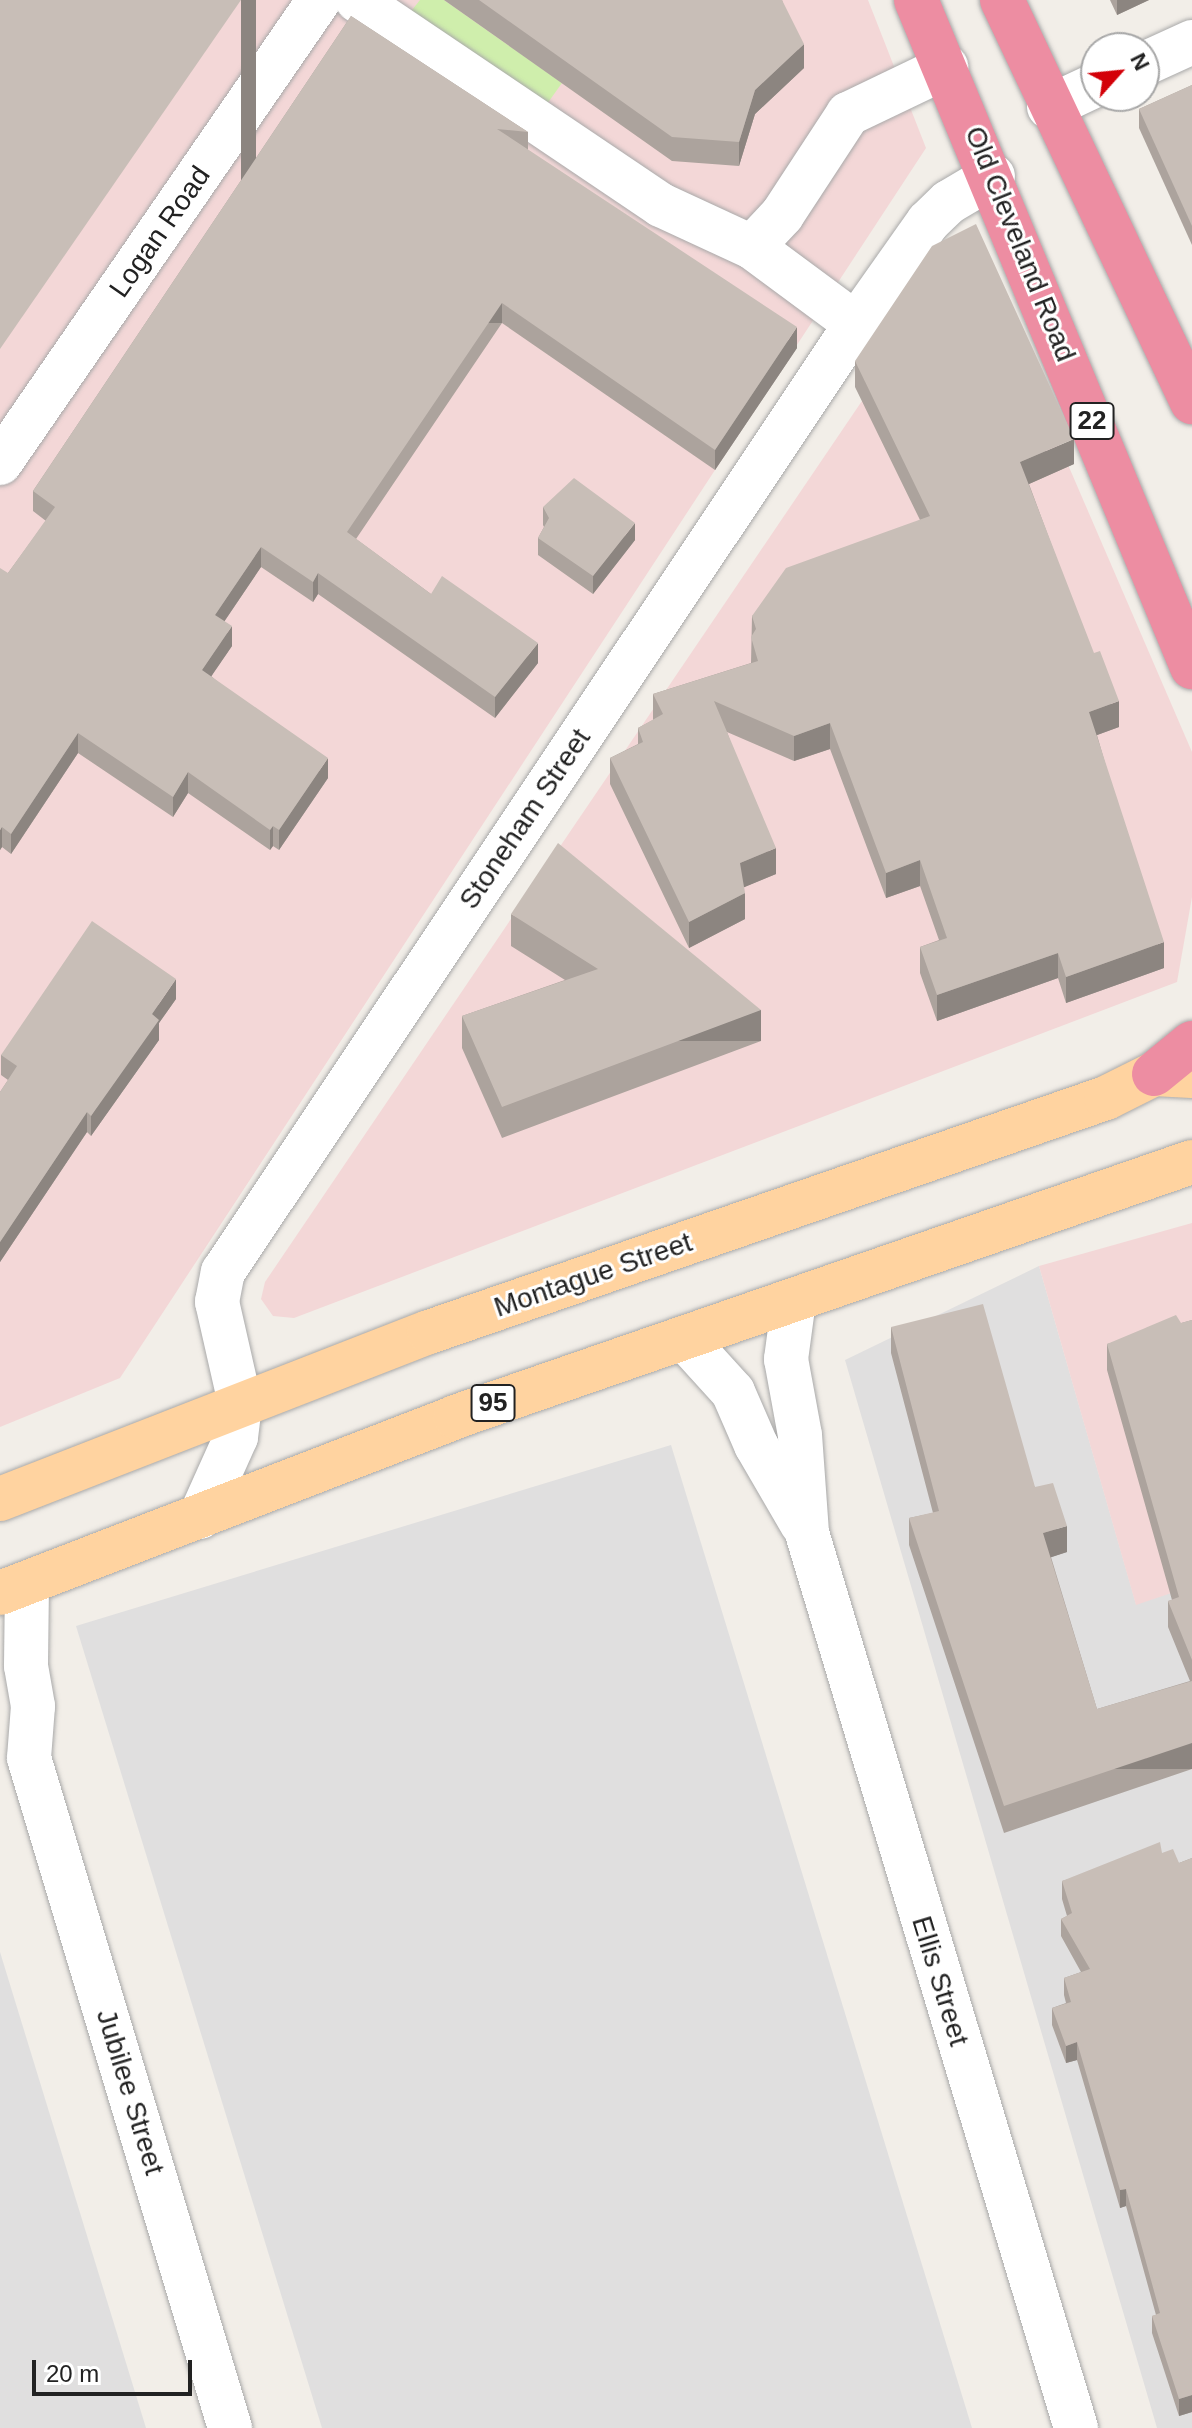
<!DOCTYPE html>
<html>
<head>
<meta charset="utf-8">
<style>
	body { margin:0 }
	#map { position:relative; width:1192px; height:2428px; overflow:hidden; background:#f2eee8; font-family:Helvetica,sans-serif }
	div>[style] { position:absolute }
	.residential>* { inset:0; background:#e0dfdf }
	.commercial>* { inset:0; background:#f3d7d7 }
	.grass>* { inset:0; background:#cfeeac }
	.roads { filter:drop-shadow(0 0 2px #a9a9a9) drop-shadow(0 0 2px #a9a9a9) }
	.minor>* { height:44px; margin:-22px; padding:0 22px; transform-origin:22px; border-radius:22px; background:#fff }
	.major>* { height:44px; margin:-22px; padding:0 22px; transform-origin:22px; border-radius:22px; background:#ffd3a0 }
	.highway>* { height:44px; margin:-22px; padding:0 22px; transform-origin:22px; border-radius:22px; background:#ed8da2 }
	.wall>* { inset:0; background:#aca39d }
	.shaded-wall>* { inset:0; background:#8c8580; transform-origin:0 0 }
	.building>* { inset:0; background:#c8beb7 }
	span { translate:-50% -50%; white-space:nowrap; text-align:center; line-height:1.15; -webkit-text-stroke:6px #fff; paint-order:stroke }
	.shield-label span { padding:2px 6px; background:#fff; border:2px solid; border-radius:6px; -webkit-text-stroke-width:0 }
	.shield-label { font-size:26px; color:#222; font-weight:700 }
	.street-label { font-size:28px; color:#222 }
	.north { position:absolute; left:1080px; top:32px; width:80px; height:80px; box-sizing:border-box; background:#fff; border:2px solid #a7a7a7; border-radius:50%; rotate:63deg; font-size:22px; font-weight:700; line-height:32px; text-align:center; color:#222 }
	.north::after { content:''; display:block; margin:auto; width:28px; height:36px; background:#d30008; clip-path:polygon(50% 0,100% 100%,50% 72%,0 100%) }
	.scale { position:absolute; left:32px; top:2360px; width:160px; height:36px; box-sizing:border-box; border:4px solid #222; border-top:0; padding-left:10px; font-size:24px; line-height:28px; white-space:nowrap; color:#222; -webkit-text-stroke:6px #fff; paint-order:stroke }
</style>
</head>
<body>
<div id="map">
	<div class="residential">
		<div style="clip-path:polygon(1039px 1266px,1136px 1604px,1192px 1586px,1192px 2428px,1157px 2428px,845px 1360px)"></div>
		<div style="clip-path:polygon(671px 1445px,972px 2428px,322px 2428px,76px 1626px)"></div>
		<div style="clip-path:polygon(0 1952px,146px 2428px,0 2428px)"></div>
	</div>
	<div class="commercial">
		<div style="clip-path:polygon(0 0,868px 0,926px 148px,120px 1378px,0 1427px)"></div>
		<div style="clip-path:polygon(971px 240px,1192px 752px,1192px 897px,1177px 982px,294px 1318px,273px 1316px,261px 1299px,265px 1282px)"></div>
		<div style="clip-path:polygon(1192px 1223px,1192px 1586px,1136px 1605px,1039px 1266px)"></div>
	</div>
	<div class="grass">
		<div style="clip-path:polygon(420px 0,444px 0,562px 83px,539px 115px,404px 20px)"></div>
	</div>
	<div class="roads">
		<div class="minor">
			<div style="left:357px;top:0;width:367px;rotate:34deg"></div>
			<div style="left:661px;top:205px;width:100px;rotate:24.8deg"></div>
			<div style="left:752px;top:247px;width:129px;rotate:36.5deg"></div>
			<div style="left:1144px;top:64px;width:53px;rotate:-24.6deg"></div>
			<div style="left:1049px;top:107px;width:52px;rotate:-25.1deg"></div>
			<div style="left:752px;top:247px;width:44px;rotate:-46.8deg"></div>
			<div style="left:782px;top:215px;width:121px;rotate:-56.8deg"></div>
			<div style="left:848px;top:114px;width:109px;rotate:-25.6deg"></div>
			<div style="left:0;top:463px;width:562px;rotate:-55.43deg"></div>
			<div style="left:794px;top:1300px;width:60px;rotate:97.7deg"></div>
			<div style="left:786px;top:1359px;width:77px;rotate:79.6deg"></div>
			<div style="left:800px;top:1435px;width:98px;rotate:85.9deg"></div>
			<div style="left:807px;top:1533px;width:935px;rotate:73.27deg"></div>
			<div style="left:684px;top:1338px;width:73px;rotate:47.8deg"></div>
			<div style="left:733px;top:1392px;width:58px;rotate:66.5deg"></div>
			<div style="left:756px;top:1445px;width:91px;rotate:59.8deg"></div>
			<div style="left:200px;top:1517px;width:88px;rotate:-65.8deg"></div>
			<div style="left:236px;top:1437px;width:34px;rotate:-83deg"></div>
			<div style="left:240px;top:1403px;width:104px;rotate:-102.8deg"></div>
			<div style="left:217px;top:1302px;width:31px;rotate:-79deg"></div>
			<div style="left:223px;top:1272px;width:1140px;rotate:-56.27deg"></div>
			<div style="left:856px;top:324px;width:125px;rotate:-54.8deg"></div>
			<div style="left:928px;top:222px;width:29px;rotate:-44deg"></div>
			<div style="left:949px;top:202px;width:51px;rotate:-30.6deg"></div>
			<div style="left:27px;top:1583px;width:83px;rotate:90.7deg"></div>
			<div style="left:26px;top:1666px;width:41px;rotate:80.1deg"></div>
			<div style="left:33px;top:1706px;width:52px;rotate:94.4deg"></div>
			<div style="left:29px;top:1758px;width:700px;rotate:73.3deg"></div>
		</div>
		<div class="major">
			<div style="left:0;top:1499px;width:460px;rotate:-21.3deg"></div>
			<div style="left:429px;top:1332px;width:716px;rotate:-19.07deg"></div>
			<div style="left:1106px;top:1098px;width:54px;rotate:-26.6deg"></div>
			<div style="left:1154px;top:1074px;width:38px;rotate:3deg"></div>
			<div style="left:0;top:1593px;width:488px;rotate:-21.1deg"></div>
			<div style="left:455px;top:1417px;width:780px;rotate:-19.09deg"></div>
		</div>
		<div class="highway">
			<div style="left:916px;top:0;width:722px;rotate:67.52deg"></div>
			<div style="left:1002px;top:0;width:445px;rotate:64.7deg"></div>
			<div style="left:1154px;top:1074px;width:49px;rotate:-39.2deg"></div>
		</div>
	</div>
	<div class="wall">
		<div style="clip-path:polygon(444px 0,782px 0,804px 68px,755px 114px,739px 166px,672px 161px)"></div>
		<div style="clip-path:polygon(1110px 0,1149px 0,1117px 15px)"></div>
		<div style="clip-path:polygon(351px 16px,528px 132px,528px 150px,797px 348px,715px 470px,502px 323px,356px 539px,431px 594px,538px 663px,495px 718px,318px 594px,313px 602px,261px 567px,224px 622px,232px 646px,211px 676px,328px 778px,279px 850px,273px 846px,270px 850px,188px 793px,173px 817px,78px 753px,11px 854px,2px 847px,0 850px,8px 573px,46px 521px,33px 511px,33px 491px)"></div>
		<div style="clip-path:polygon(1192px 85px,1192px 245px,1139px 128px,1139px 109px)"></div>
		<div style="clip-path:polygon(855px 361px,1074px 464px,1029px 484px,1119px 727px,1097px 735px,1164px 968px,1066px 1003px,1058px 978px,937px 1021px,920px 973px,920px 947px,939px 940px,920px 886px,886px 898px,830px 749px,794px 761px,727px 732px,776px 874px,744px 887px,745px 919px,689px 948px,610px 784px,610px 758px,638px 744px,638px 728px,653px 720px,653px 694px,751px 663px,752px 616px,920px 520px,855px 387px)"></div>
		<div style="clip-path:polygon(543px 507px,635px 540px,593px 594px,538px 555px,538px 538px,544px 527px,543px 525px)"></div>
		<div style="clip-path:polygon(511px 914px,761px 1041px,502px 1138px,462px 1048px,462px 1016px,565px 980px,511px 946px)"></div>
		<div style="clip-path:polygon(176px 999px,159px 1023px,159px 1040px,91px 1136px,87px 1132px,0 1262px,0 1092px,8px 1080px,1px 1075px,1px 1055px)"></div>
		<div style="clip-path:polygon(1192px 1320px,1192px 1769px,1004px 1833px,909px 1545px,909px 1518px,933px 1513px,891px 1353px,891px 1327px,1035px 1487px,1067px 1552px,1051px 1557px,1097px 1709px,1190px 1681px,1168px 1627px,1168px 1601px,1172px 1600px,1107px 1370px,1107px 1344px)"></div>
		<div style="clip-path:polygon(1162px 1853px,1179px 1863px,1192px 1858px,1192px 2412px,1179px 2416px,1152px 2333px,1152px 2316px,1156px 2315px,1126px 2206px,1120px 2208px,1077px 2060px,1066px 2063px,1052px 2025px,1052px 2008px,1066px 2003px,1064px 1995px,1064px 1978px,1081px 1972px,1061px 1936px,1061px 1919px,1067px 1916px,1062px 1899px,1062px 1881px)"></div>
	</div>
	<div class="shaded-wall">
		<div style="left:241px;top:0;width:15px;height:424px"></div>
		<div style="clip-path:polygon(1117px 0,1149px 0,1117px 15px)"></div>
		<div style="clip-path:polygon(804px 44px,804px 68px,755px 114px,739px 166px,739px 142px,755px 90px)"></div>
		<div style="left:502px;top:303px;width:20px;height:277px;rotate:90deg"></div>
		<div style="clip-path:polygon(797px 327px,797px 348px,715px 470px,715px 450px)"></div>
		<div style="clip-path:polygon(1074px 439px,1074px 464px,1020px 488px,1020px 462px)"></div>
		<div style="clip-path:polygon(635px 523px,635px 540px,593px 594px,593px 576px)"></div>
		<div style="clip-path:polygon(261px 547px,261px 567px,215px 635px,215px 615px)"></div>
		<div style="clip-path:polygon(318px 573px,318px 594px,313px 602px,313px 582px)"></div>
		<div style="clip-path:polygon(232px 626px,232px 646px,202px 690px,202px 670px)"></div>
		<div style="clip-path:polygon(538px 643px,538px 663px,495px 718px,495px 697px)"></div>
		<div style="clip-path:polygon(1119px 701px,1119px 727px,1089px 738px,1089px 712px)"></div>
		<div style="clip-path:polygon(830px 723px,830px 749px,794px 761px,794px 736px)"></div>
		<div style="clip-path:polygon(78px 733px,78px 753px,11px 854px,11px 834px)"></div>
		<div style="clip-path:polygon(328px 758px,328px 778px,279px 850px,279px 830px)"></div>
		<div style="clip-path:polygon(188px 772px,188px 793px,173px 817px,173px 797px)"></div>
		<div style="clip-path:polygon(273px 826px,273px 846px,270px 850px,270px 830px)"></div>
		<div style="clip-path:polygon(2px 827px,2px 847px,0 850px,0 830px)"></div>
		<div style="clip-path:polygon(776px 848px,776px 874px,740px 889px,740px 863px)"></div>
		<div style="clip-path:polygon(920px 860px,920px 886px,886px 898px,886px 873px)"></div>
		<div style="clip-path:polygon(745px 893px,745px 919px,689px 948px,689px 922px)"></div>
		<div style="clip-path:polygon(1164px 942px,1164px 968px,1066px 1003px,1066px 977px)"></div>
		<div style="clip-path:polygon(1058px 953px,1058px 978px,937px 1021px,937px 995px)"></div>
		<div style="clip-path:polygon(176px 979px,176px 999px,159px 1023px,159px 1040px,91px 1136px,91px 1116px,152px 1014px)"></div>
		<div style="left:761px;top:1010px;width:31px;height:277px;rotate:90deg"></div>
		<div style="clip-path:polygon(87px 1112px,87px 1132px,0 1262px,0 1242px)"></div>
		<div style="clip-path:polygon(1067px 1526px,1067px 1552px,1043px 1560px,1043px 1533px)"></div>
		<div style="left:1192px;top:1743px;width:26px;height:198px;rotate:90deg"></div>
		<div style="clip-path:polygon(1077px 2042px,1077px 2060px,1066px 2063px,1066px 2046px)"></div>
		<div style="clip-path:polygon(1126px 2189px,1126px 2206px,1120px 2208px,1120px 2190px)"></div>
		<div style="clip-path:polygon(1192px 2395px,1192px 2412px,1179px 2416px,1179px 2399px)"></div>
	</div>
	<div class="building">
		<div style="clip-path:polygon(0 0,241px 0,0 349px)"></div>
		<div style="clip-path:polygon(479px 0,782px 0,804px 44px,755px 90px,739px 142px,672px 137px)"></div>
		<div style="clip-path:polygon(351px 16px,528px 132px,497px 129px,797px 327px,715px 450px,502px 303px,347px 532px,431px 594px,442px 576px,538px 643px,495px 697px,318px 573px,313px 582px,261px 547px,215px 615px,232px 626px,202px 670px,328px 758px,279px 830px,273px 826px,270px 830px,188px 772px,173px 797px,78px 733px,11px 834px,2px 827px,0 830px,0 568px,8px 573px,55px 507px,33px 491px)"></div>
		<div style="clip-path:polygon(1192px 85px,1192px 226px,1139px 109px)"></div>
		<div style="clip-path:polygon(976px 224px,1074px 439px,1020px 462px,1094px 653px,1100px 651px,1119px 701px,1089px 712px,1164px 942px,1066px 977px,1058px 953px,937px 995px,920px 947px,947px 938px,920px 860px,886px 873px,830px 723px,794px 736px,714px 701px,776px 848px,740px 863px,745px 893px,689px 922px,610px 758px,643px 742px,638px 728px,663px 714px,653px 694px,758px 661px,751px 637px,756px 629px,752px 616px,786px 568px,930px 516px,855px 361px,932px 246px)"></div>
		<div style="clip-path:polygon(574px 478px,635px 523px,593px 576px,538px 538px,549px 518px,543px 507px)"></div>
		<div style="clip-path:polygon(558px 843px,761px 1010px,502px 1107px,462px 1016px,598px 969px,511px 914px)"></div>
		<div style="clip-path:polygon(92px 921px,176px 979px,152px 1014px,159px 1020px,91px 1116px,87px 1112px,0 1242px,0 1092px,17px 1066px,1px 1055px)"></div>
		<div style="clip-path:polygon(983px 1304px,1035px 1487px,1053px 1483px,1067px 1526px,1043px 1533px,1097px 1709px,1192px 1681px,1192px 1743px,1004px 1806px,909px 1518px,939px 1511px,891px 1327px)"></div>
		<div style="clip-path:polygon(1176px 1315px,1181px 1323px,1192px 1320px,1192px 1660px,1168px 1601px,1179px 1597px,1107px 1344px)"></div>
		<div style="clip-path:polygon(1160px 1842px,1162px 1853px,1173px 1849px,1179px 1863px,1192px 1858px,1192px 2395px,1179px 2399px,1152px 2316px,1160px 2313px,1126px 2189px,1120px 2190px,1077px 2042px,1066px 2046px,1052px 2008px,1071px 2002px,1064px 1978px,1090px 1969px,1061px 1919px,1072px 1913px,1062px 1881px)"></div>
	</div>
	<div class="shield-label">
		<span style="left:1092px;top:421px">22</span>
		<span style="left:493px;top:1403px">95</span>
	</div>
	<div class="street-label">
		<span style="left:160px;top:232px;rotate:-55deg">Logan Road</span>
		<span style="left:1020px;top:244px;rotate:68deg">Old Cleveland Road</span>
		<span style="left:525px;top:819px;rotate:-56deg">Stoneham Street</span>
		<span style="left:593px;top:1275px;rotate:-19deg">Montague Street</span>
		<span style="left:940px;top:1981px;rotate:73deg">Ellis Street</span>
		<span style="left:130px;top:2092px;rotate:73deg">Jubilee Street</span>
	</div>
	<div class="north">N</div>
	<div class="scale">20 m</div>
</div>
</body>
</html>
